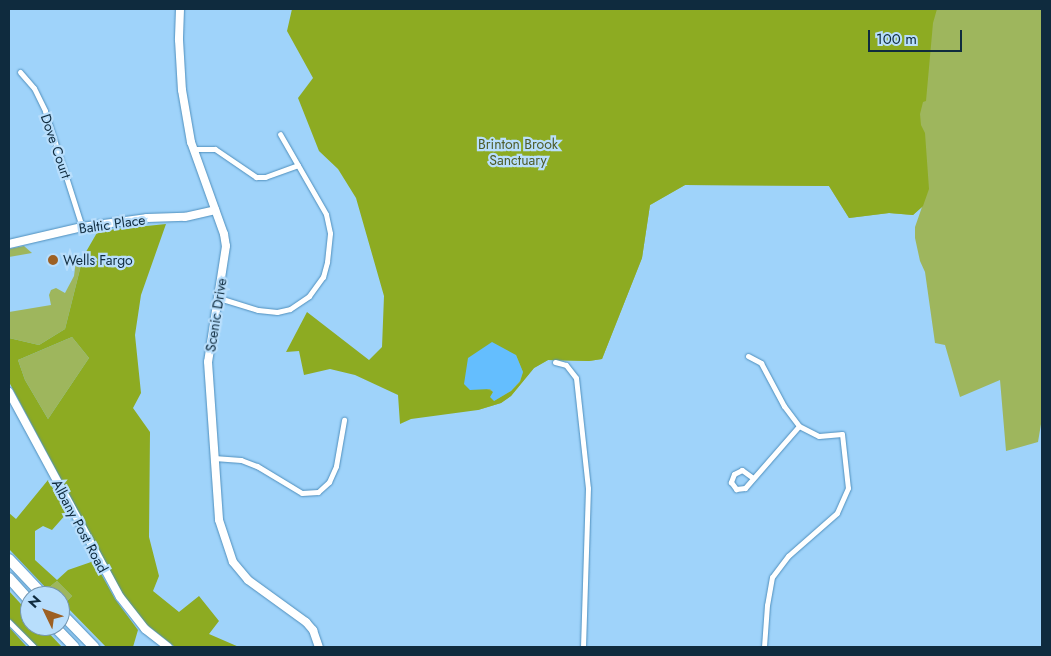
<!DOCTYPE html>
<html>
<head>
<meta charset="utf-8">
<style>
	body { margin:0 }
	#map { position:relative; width:1051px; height:656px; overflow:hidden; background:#9fd3fa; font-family:Jost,sans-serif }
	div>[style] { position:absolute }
	.green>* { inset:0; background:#9eb65d }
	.forest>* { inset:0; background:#8dab22 }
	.water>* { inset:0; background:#64befe }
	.roads { filter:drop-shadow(0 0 1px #4f8fbd) drop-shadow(0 0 1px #4f8fbd) }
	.street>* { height:5px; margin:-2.5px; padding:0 2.5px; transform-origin:2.5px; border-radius:2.5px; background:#fff }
	.secondary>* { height:8px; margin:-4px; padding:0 4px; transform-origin:4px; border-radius:4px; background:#fff }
	.highway>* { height:10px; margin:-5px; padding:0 5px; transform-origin:5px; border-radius:5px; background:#fff }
	.dots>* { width:14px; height:14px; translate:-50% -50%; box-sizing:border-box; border:2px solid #b8defc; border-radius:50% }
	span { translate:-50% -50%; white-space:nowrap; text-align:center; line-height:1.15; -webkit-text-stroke:4.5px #b8defc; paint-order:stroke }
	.park-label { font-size:14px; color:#4e5c2a }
	.street-label { font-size:14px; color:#0f2b3e }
	.poi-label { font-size:14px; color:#0f2b3e }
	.left { translate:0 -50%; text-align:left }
	.frame { position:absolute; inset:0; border:10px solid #0f2b3e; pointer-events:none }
	.north { position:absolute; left:20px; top:586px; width:50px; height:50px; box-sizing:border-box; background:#b8defc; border:1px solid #7496b0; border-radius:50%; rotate:312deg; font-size:14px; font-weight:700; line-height:20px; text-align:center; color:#0f2b3e }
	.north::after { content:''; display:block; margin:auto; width:18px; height:22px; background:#9d6023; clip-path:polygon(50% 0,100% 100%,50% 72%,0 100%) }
	.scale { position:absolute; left:868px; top:30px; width:94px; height:22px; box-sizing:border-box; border:2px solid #0f2b3e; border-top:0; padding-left:6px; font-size:15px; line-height:18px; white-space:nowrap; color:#0f2b3e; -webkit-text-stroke:4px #b8defc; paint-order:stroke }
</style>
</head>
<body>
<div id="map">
	<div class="green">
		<div style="clip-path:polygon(358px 9px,1042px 9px,1042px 418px,1038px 442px,1006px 451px,1000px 380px,960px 397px,945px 345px,935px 343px,925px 272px,920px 261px,915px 238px,915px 227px,922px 207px,913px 215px,889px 213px,849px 218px,829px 186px,685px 185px,650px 205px,642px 258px,602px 359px,589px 361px,548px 360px,534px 368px,511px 396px,501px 403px,478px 410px)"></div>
		<div style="clip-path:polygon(24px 246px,32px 253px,9px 257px,9px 249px)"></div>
		<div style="clip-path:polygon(83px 257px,65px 329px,39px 345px,9px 338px,9px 312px,51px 305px,49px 295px,51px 290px,56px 288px,65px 293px,74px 276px,76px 261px)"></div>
		<div style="clip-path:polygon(72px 337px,89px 358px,48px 419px,25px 380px,18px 360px)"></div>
		<div style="clip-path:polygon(57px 581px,72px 596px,64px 604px,60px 601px,60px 596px,55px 596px,47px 589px)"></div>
	</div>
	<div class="forest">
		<div style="clip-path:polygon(evenodd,292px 9px,937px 9px,933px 23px,926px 101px,923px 102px,920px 114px,921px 125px,925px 133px,929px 189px,923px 206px,913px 215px,889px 213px,849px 218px,829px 186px,685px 185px,650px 205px,642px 258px,602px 359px,589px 361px,548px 360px,534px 368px,511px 396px,501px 403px,478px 410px,411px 419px,400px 424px,398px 395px,355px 375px,330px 369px,304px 375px,299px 351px,286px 352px,307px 312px,369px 360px,382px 347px,384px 296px,356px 198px,338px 169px,319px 151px,298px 98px,313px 78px,287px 31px,292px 9px,516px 355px,523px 372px,520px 382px,511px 391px,494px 401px,494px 392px,484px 388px,516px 355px)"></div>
		<div style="clip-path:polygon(evenodd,166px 224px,141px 295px,135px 335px,141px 393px,133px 408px,150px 432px,149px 537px,159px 576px,153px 591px,179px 612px,199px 596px,219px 621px,209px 634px,239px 647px,175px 647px,147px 625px,128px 603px,117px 584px,9px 382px,9px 338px,39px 345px,65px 329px,83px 257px,98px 231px,166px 224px,72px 337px,89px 358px,48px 419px,25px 380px,18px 360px,72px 337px)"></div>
		<div style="clip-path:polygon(48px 480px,67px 513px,52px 530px,43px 526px,35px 531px,35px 560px,57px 580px,68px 570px,94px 561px,115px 599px,138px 630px,133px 647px,106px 647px,64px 604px,72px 596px,57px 581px,47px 589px,9px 549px,9px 513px,16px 519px)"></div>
		<div style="clip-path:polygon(9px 591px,30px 614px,30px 626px,42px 626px,62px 647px,37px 647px,9px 618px)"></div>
		<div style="clip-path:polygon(9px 627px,27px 647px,9px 647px)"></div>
	</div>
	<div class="water">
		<div style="clip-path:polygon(492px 342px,516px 355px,523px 372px,520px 381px,511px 391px,494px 401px,490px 397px,493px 392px,490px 389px,470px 390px,464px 384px,468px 358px)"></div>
	</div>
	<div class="roads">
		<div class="street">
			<div style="left:20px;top:72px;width:21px;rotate:49deg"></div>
			<div style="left:34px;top:88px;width:25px;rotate:64deg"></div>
			<div style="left:45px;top:111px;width:122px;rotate:72.3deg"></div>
			<div style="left:194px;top:149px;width:21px"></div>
			<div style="left:215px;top:149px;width:50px;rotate:34.3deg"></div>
			<div style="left:256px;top:177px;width:9px"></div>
			<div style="left:265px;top:177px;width:35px;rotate:-20deg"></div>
			<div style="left:219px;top:298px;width:41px;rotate:17.1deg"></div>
			<div style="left:258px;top:310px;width:19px;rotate:6deg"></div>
			<div style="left:277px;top:312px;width:13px;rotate:-13deg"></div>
			<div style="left:290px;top:309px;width:23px;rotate:-34deg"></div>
			<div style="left:309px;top:296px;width:24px;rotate:-54deg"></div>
			<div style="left:323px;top:277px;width:16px;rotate:-75deg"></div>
			<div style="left:327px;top:262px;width:29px;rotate:-84deg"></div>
			<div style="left:330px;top:233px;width:19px;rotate:-102deg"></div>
			<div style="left:326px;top:214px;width:92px;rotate:-119.9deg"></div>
			<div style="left:748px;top:356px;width:15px;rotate:28deg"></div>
			<div style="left:761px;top:363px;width:49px;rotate:61.9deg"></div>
			<div style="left:784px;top:406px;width:25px;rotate:53deg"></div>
			<div style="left:799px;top:426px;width:22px;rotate:27deg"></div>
			<div style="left:819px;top:436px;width:23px;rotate:-5deg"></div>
			<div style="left:842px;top:434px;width:54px;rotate:83.7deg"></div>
			<div style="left:848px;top:488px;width:27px;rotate:114deg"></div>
			<div style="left:837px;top:513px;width:65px;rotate:138.7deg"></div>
			<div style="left:788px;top:556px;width:26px;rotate:127deg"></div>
			<div style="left:772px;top:577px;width:28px;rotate:100deg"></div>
			<div style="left:767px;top:605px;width:42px;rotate:94.1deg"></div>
			<div style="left:555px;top:362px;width:11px;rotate:15deg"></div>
			<div style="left:566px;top:365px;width:16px;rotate:52deg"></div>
			<div style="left:576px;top:378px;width:111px;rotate:83.8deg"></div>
			<div style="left:588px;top:488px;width:159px;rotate:91.8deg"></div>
			<div style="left:214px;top:458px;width:27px;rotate:4deg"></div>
			<div style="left:241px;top:460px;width:17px;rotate:21deg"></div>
			<div style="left:257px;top:466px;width:52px;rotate:31deg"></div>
			<div style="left:302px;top:493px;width:16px;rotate:-4deg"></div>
			<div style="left:318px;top:492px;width:15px;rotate:-42deg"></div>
			<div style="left:329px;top:482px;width:17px;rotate:-66deg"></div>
			<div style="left:336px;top:466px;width:47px;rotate:-80.1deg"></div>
			<div style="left:753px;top:478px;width:14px;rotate:-144deg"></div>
			<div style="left:742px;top:470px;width:9px;rotate:153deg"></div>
			<div style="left:734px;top:474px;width:9px;rotate:111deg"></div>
			<div style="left:731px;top:482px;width:9px;rotate:54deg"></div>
			<div style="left:736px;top:489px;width:9px;rotate:-6deg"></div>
			<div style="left:745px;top:488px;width:82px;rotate:-48.9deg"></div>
			<div style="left:9px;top:622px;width:35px;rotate:45deg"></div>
		</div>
		<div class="secondary">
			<div style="left:180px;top:9px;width:31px;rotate:92deg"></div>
			<div style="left:179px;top:40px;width:50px;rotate:86.6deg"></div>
			<div style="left:182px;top:90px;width:53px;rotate:80.2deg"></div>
			<div style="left:191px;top:142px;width:98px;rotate:70.3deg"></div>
			<div style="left:224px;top:234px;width:12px;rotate:81deg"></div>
			<div style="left:226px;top:246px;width:117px;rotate:98.8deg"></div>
			<div style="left:208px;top:362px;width:158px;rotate:86deg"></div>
			<div style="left:219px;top:520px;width:44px;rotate:71.6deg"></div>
			<div style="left:233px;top:562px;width:23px;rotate:50deg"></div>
			<div style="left:248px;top:580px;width:72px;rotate:35.9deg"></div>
			<div style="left:306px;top:622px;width:11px;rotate:49deg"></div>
			<div style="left:313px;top:630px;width:18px;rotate:71deg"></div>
			<div style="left:9px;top:244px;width:75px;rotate:-13.1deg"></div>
			<div style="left:82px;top:227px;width:66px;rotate:-7.9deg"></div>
			<div style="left:147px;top:218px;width:38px;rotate:-2deg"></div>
			<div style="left:185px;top:217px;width:31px;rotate:-13deg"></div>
			<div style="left:9px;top:392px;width:233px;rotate:61.6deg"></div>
			<div style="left:120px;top:597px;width:41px;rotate:52deg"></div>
			<div style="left:145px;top:629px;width:29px;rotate:38deg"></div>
		</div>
		<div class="highway">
			<div style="left:9px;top:559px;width:51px;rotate:46.6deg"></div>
			<div style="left:9px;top:578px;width:31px;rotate:48deg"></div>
			<div style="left:60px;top:612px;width:49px;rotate:45.8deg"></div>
			<div style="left:54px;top:626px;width:29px;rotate:46deg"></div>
		</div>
	</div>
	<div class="dots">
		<div style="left:53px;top:260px;background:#9d6023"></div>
	</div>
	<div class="park-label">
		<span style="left:518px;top:152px">Brinton Brook<br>Sanctuary</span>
	</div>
	<div class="street-label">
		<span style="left:56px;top:146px;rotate:71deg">Dove Court</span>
		<span style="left:112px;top:224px;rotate:-8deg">Baltic Place</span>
		<span style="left:216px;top:315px;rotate:-81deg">Scenic Drive</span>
		<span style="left:80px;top:526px;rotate:62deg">Albany Post Road</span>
	</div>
	<div class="poi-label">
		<span class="left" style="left:63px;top:260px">Wells Fargo</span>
	</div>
	<div class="frame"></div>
	<div class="north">N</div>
	<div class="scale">100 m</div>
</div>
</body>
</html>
